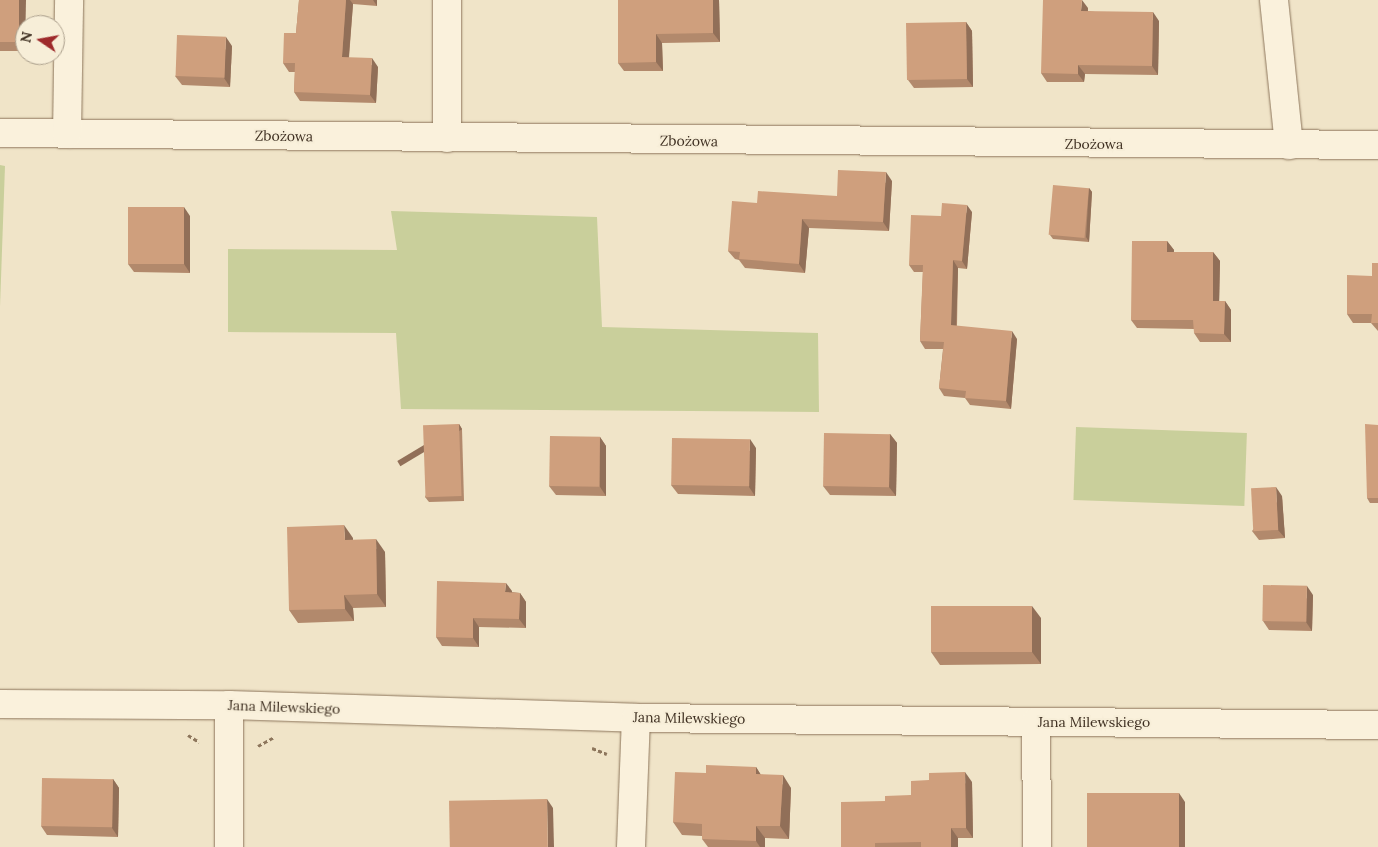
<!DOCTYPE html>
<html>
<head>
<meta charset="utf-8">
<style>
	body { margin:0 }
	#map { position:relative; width:1378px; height:847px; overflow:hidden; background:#f0e4c8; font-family:Lora,serif }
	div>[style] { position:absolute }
	.green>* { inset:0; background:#c9cf9b; transform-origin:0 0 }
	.path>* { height:3px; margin-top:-1.5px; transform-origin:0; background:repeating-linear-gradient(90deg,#8d765c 0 4px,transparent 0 6.5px) }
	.roads { filter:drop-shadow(0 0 1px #8d765c) drop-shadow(0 0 1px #8d765c) }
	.street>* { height:28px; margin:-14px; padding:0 14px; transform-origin:14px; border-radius:14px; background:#faf1dc }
	.wall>* { inset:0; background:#b2896c }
	.shaded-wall>* { inset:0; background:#916f58; transform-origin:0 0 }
	.building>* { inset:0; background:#cf9f7d; transform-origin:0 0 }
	span { translate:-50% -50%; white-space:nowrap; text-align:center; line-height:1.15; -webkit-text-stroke:4px #f7eed8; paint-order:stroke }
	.street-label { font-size:14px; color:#3d2e20 }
	.north { position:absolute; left:15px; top:15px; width:50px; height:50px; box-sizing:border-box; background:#f7eed8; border:1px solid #ada18e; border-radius:50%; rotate:282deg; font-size:14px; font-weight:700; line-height:20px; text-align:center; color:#3d2e20 }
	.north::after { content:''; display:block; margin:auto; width:18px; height:22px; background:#9e2a2b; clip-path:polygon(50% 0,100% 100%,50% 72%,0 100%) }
</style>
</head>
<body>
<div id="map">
	<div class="green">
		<div style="clip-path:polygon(0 165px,5px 166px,0 307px)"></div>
		<div style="clip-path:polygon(391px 211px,597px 217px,602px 327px,818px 333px,819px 412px,401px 409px,396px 333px,228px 332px,228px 249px,397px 250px)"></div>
		<div style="left:1076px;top:427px;width:171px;height:73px;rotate:2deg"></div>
	</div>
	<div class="path">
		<div style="left:188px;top:735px;width:13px;rotate:32deg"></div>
		<div style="left:258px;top:746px;width:18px;rotate:-29deg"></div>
		<div style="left:592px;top:748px;width:16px;rotate:22deg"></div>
	</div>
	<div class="roads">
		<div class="street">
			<div style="left:447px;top:0;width:138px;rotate:90deg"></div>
			<div style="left:1274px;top:0;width:146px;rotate:84.1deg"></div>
			<div style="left:0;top:133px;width:1378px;rotate:0.5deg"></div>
			<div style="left:67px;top:134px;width:134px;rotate:-89.1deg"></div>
			<div style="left:0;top:704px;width:229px;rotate:0.3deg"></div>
			<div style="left:229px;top:705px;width:407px;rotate:1.8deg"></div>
			<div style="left:636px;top:718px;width:742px;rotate:0.54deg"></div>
			<div style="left:1036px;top:722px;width:125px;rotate:89.5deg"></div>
			<div style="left:229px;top:847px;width:142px;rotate:-90deg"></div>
			<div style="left:631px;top:847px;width:129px;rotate:-87.8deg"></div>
		</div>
	</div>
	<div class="wall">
		<div style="clip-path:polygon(0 0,25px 51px,0 51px)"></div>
		<div style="clip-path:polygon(299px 0,377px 0,377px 6px,353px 4px,349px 58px,378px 67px,376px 103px,300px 101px,294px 92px,295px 72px,289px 72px,283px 63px,296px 33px)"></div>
		<div style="clip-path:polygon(618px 0,719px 0,720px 42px,662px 43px,663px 71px,624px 71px,618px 63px)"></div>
		<div style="clip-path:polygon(1088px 8px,1088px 11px,1159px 21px,1158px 75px,1085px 74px,1084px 82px,1047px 82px,1041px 73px)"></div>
		<div style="clip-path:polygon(966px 22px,972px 31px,973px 87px,914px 88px,908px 80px)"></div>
		<div style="clip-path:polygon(232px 46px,230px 87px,182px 85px,175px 76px)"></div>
		<div style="clip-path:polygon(892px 181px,889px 231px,809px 228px,805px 273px,745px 268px,739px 260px,735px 259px,728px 251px,757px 203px,837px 196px)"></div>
		<div style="clip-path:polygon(1089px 188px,1092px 192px,1089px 242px,1053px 239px,1050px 235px)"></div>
		<div style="clip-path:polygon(972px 212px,967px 269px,958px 268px,957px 326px,1017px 339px,1011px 409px,970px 405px,965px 398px,944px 396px,939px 388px,943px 349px,925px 349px,920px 341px,923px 272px,914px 272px,909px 265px,941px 216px)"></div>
		<div style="clip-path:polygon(190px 216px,190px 273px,134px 272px,128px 264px)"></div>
		<div style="clip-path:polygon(1167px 241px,1174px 250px,1174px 252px,1213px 252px,1220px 261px,1219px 301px,1225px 301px,1231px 310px,1231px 342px,1200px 342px,1194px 333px,1194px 329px,1137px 328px,1131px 320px)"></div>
		<div style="clip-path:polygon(1378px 263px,1378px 331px,1371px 323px,1353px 323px,1347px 314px,1372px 276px)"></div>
		<div style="clip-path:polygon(459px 424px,462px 429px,464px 501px,429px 502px,425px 497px)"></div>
		<div style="clip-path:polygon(1378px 425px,1378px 503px,1370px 503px,1367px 498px)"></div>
		<div style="clip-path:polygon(890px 434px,897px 443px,896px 496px,830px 495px,823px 486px)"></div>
		<div style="clip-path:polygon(600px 437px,606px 446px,606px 496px,556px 495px,549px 486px)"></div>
		<div style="clip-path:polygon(756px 448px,755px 496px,678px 494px,671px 485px)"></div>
		<div style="clip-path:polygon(1282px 496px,1285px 538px,1259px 540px,1252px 531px)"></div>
		<div style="clip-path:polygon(353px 538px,353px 540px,385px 552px,386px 607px,353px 608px,354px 621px,298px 623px,289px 610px)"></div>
		<div style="clip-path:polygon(512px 591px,512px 592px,520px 593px,526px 602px,526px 628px,479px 627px,479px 647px,442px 646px,436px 637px)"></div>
		<div style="clip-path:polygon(1313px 595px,1312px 631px,1269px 630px,1263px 621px)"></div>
		<div style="clip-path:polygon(1041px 618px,1041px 664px,940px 665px,931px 652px)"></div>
		<div style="clip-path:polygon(756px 767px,761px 775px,791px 788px,789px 839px,765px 838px,765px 847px,708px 847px,702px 839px,702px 836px,682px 835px,673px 822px,706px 773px)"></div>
		<div style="clip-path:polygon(113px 779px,119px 788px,118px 837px,47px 835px,41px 826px)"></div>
		<div style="clip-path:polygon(972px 782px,973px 838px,958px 838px,958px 847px,841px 847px,885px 801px)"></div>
	</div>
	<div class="shaded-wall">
		<div style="clip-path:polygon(19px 0,26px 0,25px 51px,18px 43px)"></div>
		<div style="clip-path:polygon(346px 0,350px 0,353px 4px,348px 66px,342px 57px)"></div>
		<div style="clip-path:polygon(373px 0,377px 0,377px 6px)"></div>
		<div style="clip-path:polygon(713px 0,719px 0,720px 42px,713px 33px)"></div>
		<div style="clip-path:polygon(1082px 0,1088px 8px,1087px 20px,1081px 11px)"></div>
		<div style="clip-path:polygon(1153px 12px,1159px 21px,1158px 75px,1152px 66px)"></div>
		<div style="clip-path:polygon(966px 22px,972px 31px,973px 87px,967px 79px)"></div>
		<div style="clip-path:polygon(656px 34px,662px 43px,663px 71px,656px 62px)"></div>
		<div style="clip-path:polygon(226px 37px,232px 46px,230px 87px,224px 78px)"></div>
		<div style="clip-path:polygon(372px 58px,378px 67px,376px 103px,370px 95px)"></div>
		<div style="clip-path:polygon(1078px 65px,1085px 74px,1084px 82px,1078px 74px)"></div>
		<div style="clip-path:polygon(886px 172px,892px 181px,889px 231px,883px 222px)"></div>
		<div style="clip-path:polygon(1089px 188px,1092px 192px,1089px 242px,1086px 237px)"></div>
		<div style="clip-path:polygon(967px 205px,972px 212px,967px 269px,962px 261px)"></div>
		<div style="clip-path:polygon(184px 207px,190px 216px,190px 273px,184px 264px)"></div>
		<div style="clip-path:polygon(802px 219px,809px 228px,805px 273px,799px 264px)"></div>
		<div style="clip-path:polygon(1167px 241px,1174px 250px,1173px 260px,1167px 252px)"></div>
		<div style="clip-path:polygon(1213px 252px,1220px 261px,1219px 309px,1213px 301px)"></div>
		<div style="clip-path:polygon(953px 260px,958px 268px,956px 333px,951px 325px)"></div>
		<div style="clip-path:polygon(1225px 301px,1231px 310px,1231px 342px,1224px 334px)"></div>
		<div style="clip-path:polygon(1012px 331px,1017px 339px,1011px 409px,1006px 401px)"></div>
		<div style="left:459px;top:424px;width:6px;height:72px;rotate:59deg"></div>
		<div style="clip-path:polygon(890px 434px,897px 443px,896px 496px,889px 487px)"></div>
		<div style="clip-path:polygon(600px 437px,606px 446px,606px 496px,600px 487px)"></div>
		<div style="clip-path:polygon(750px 439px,756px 448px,755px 496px,749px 487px)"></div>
		<div style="clip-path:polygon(1276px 487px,1282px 496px,1285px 538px,1278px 530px)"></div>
		<div style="clip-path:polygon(344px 525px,353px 538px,353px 553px,345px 540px)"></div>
		<div style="clip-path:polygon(376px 539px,385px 552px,386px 607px,377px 594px)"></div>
		<div style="clip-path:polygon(506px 583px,512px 591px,511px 601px,505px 592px)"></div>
		<div style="clip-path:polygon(1307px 586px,1313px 595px,1312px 631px,1306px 622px)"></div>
		<div style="clip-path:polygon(520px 593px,526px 602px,526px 628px,519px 619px)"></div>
		<div style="clip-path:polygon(344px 595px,353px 608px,354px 621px,345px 609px)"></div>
		<div style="clip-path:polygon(1032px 606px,1041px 618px,1041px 664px,1032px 652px)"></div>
		<div style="clip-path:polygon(473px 618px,479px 627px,479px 647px,473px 638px)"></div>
		<div style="clip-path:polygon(756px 767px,764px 780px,756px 774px)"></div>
		<div style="clip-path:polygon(965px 772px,972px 782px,973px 838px,966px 828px)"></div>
		<div style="clip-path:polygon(783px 775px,791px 788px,789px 839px,780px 826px)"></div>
		<div style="clip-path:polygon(113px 779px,119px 788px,118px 837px,112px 828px)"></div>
		<div style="clip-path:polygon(1179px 793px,1185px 802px,1185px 847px,1179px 847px)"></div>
		<div style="clip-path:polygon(547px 799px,553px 808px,554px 847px,548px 847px)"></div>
		<div style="clip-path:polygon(756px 826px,765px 838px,765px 847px,760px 847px,756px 841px)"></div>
		<div style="clip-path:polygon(951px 828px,958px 838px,958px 847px,951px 847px)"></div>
	</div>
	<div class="building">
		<div style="left:0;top:0;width:19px;height:42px"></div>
		<div style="clip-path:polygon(299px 0,346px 0,342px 57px,372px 58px,370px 95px,294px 92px,295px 63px,283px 63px,284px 33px,296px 33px)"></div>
		<div style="clip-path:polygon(618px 0,713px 0,713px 33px,656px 34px,656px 62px,618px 63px)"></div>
		<div style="clip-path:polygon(1043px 0,1082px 0,1081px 11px,1153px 12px,1152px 66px,1078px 65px,1078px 74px,1041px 73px)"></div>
		<div style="left:966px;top:22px;width:57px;height:60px;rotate:89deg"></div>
		<div style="left:177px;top:35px;width:49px;height:41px;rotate:2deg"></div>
		<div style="clip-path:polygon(838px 170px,886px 172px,883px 222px,802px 219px,799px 264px,739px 259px,740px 252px,728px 251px,732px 201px,757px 203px,758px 191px,837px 196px)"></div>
		<div style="left:1053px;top:185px;width:36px;height:50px;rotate:5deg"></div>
		<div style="clip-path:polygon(942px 203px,967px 205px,962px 261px,953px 260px,951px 325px,1012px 331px,1006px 401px,965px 398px,966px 391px,939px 388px,944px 342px,920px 341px,923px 265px,909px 265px,911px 215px,941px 216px)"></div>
		<div style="left:128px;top:207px;width:56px;height:57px"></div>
		<div style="clip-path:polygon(1132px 241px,1167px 241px,1167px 252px,1213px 252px,1213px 301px,1225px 301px,1224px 334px,1194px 333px,1193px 320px,1131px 320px)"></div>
		<div style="clip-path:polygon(1372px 263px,1378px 263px,1378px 323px,1371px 323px,1372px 314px,1347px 314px,1347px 275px,1372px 276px)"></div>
		<div style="left:459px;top:424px;width:72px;height:36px;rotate:88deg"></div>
		<div style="clip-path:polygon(1365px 424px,1378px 425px,1378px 498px,1367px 498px)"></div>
		<div style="left:824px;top:433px;width:66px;height:53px;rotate:1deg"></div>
		<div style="left:550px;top:436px;width:50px;height:50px;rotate:1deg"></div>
		<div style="left:672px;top:438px;width:78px;height:47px;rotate:1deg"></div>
		<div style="left:1276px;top:487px;width:43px;height:25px;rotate:87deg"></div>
		<div style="clip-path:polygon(344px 525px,345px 540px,376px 539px,377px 594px,344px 595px,345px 609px,289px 610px,287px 527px)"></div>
		<div style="clip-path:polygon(437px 581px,506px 583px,505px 592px,520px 593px,519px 619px,473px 618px,473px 638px,436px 637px)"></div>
		<div style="left:1263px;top:585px;width:44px;height:36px;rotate:1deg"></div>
		<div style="left:931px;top:606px;width:101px;height:46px"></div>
		<div style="clip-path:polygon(706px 765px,756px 767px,756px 774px,783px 775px,780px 826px,756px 826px,756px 841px,702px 839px,702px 824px,673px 822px,675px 772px,706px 773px)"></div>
		<div style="clip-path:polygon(965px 772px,966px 828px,951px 828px,951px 847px,921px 847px,921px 842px,875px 843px,875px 847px,841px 847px,841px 802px,885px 801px,885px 796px,911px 795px,911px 781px,929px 780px,929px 773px)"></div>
		<div style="left:42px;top:778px;width:71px;height:48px;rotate:1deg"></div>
		<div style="left:1179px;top:793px;width:54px;height:92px;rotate:90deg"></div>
		<div style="left:547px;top:799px;width:48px;height:98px;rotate:89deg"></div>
	</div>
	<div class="street-label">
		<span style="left:284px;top:136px;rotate:1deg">Zbożowa</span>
		<span style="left:689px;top:141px;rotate:1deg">Zbożowa</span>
		<span style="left:1094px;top:144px">Zbożowa</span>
		<span style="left:284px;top:707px;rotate:2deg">Jana Milewskiego</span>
		<span style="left:689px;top:718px;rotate:1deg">Jana Milewskiego</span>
		<span style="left:1094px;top:722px">Jana Milewskiego</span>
	</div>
	<div class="north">N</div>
</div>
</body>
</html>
